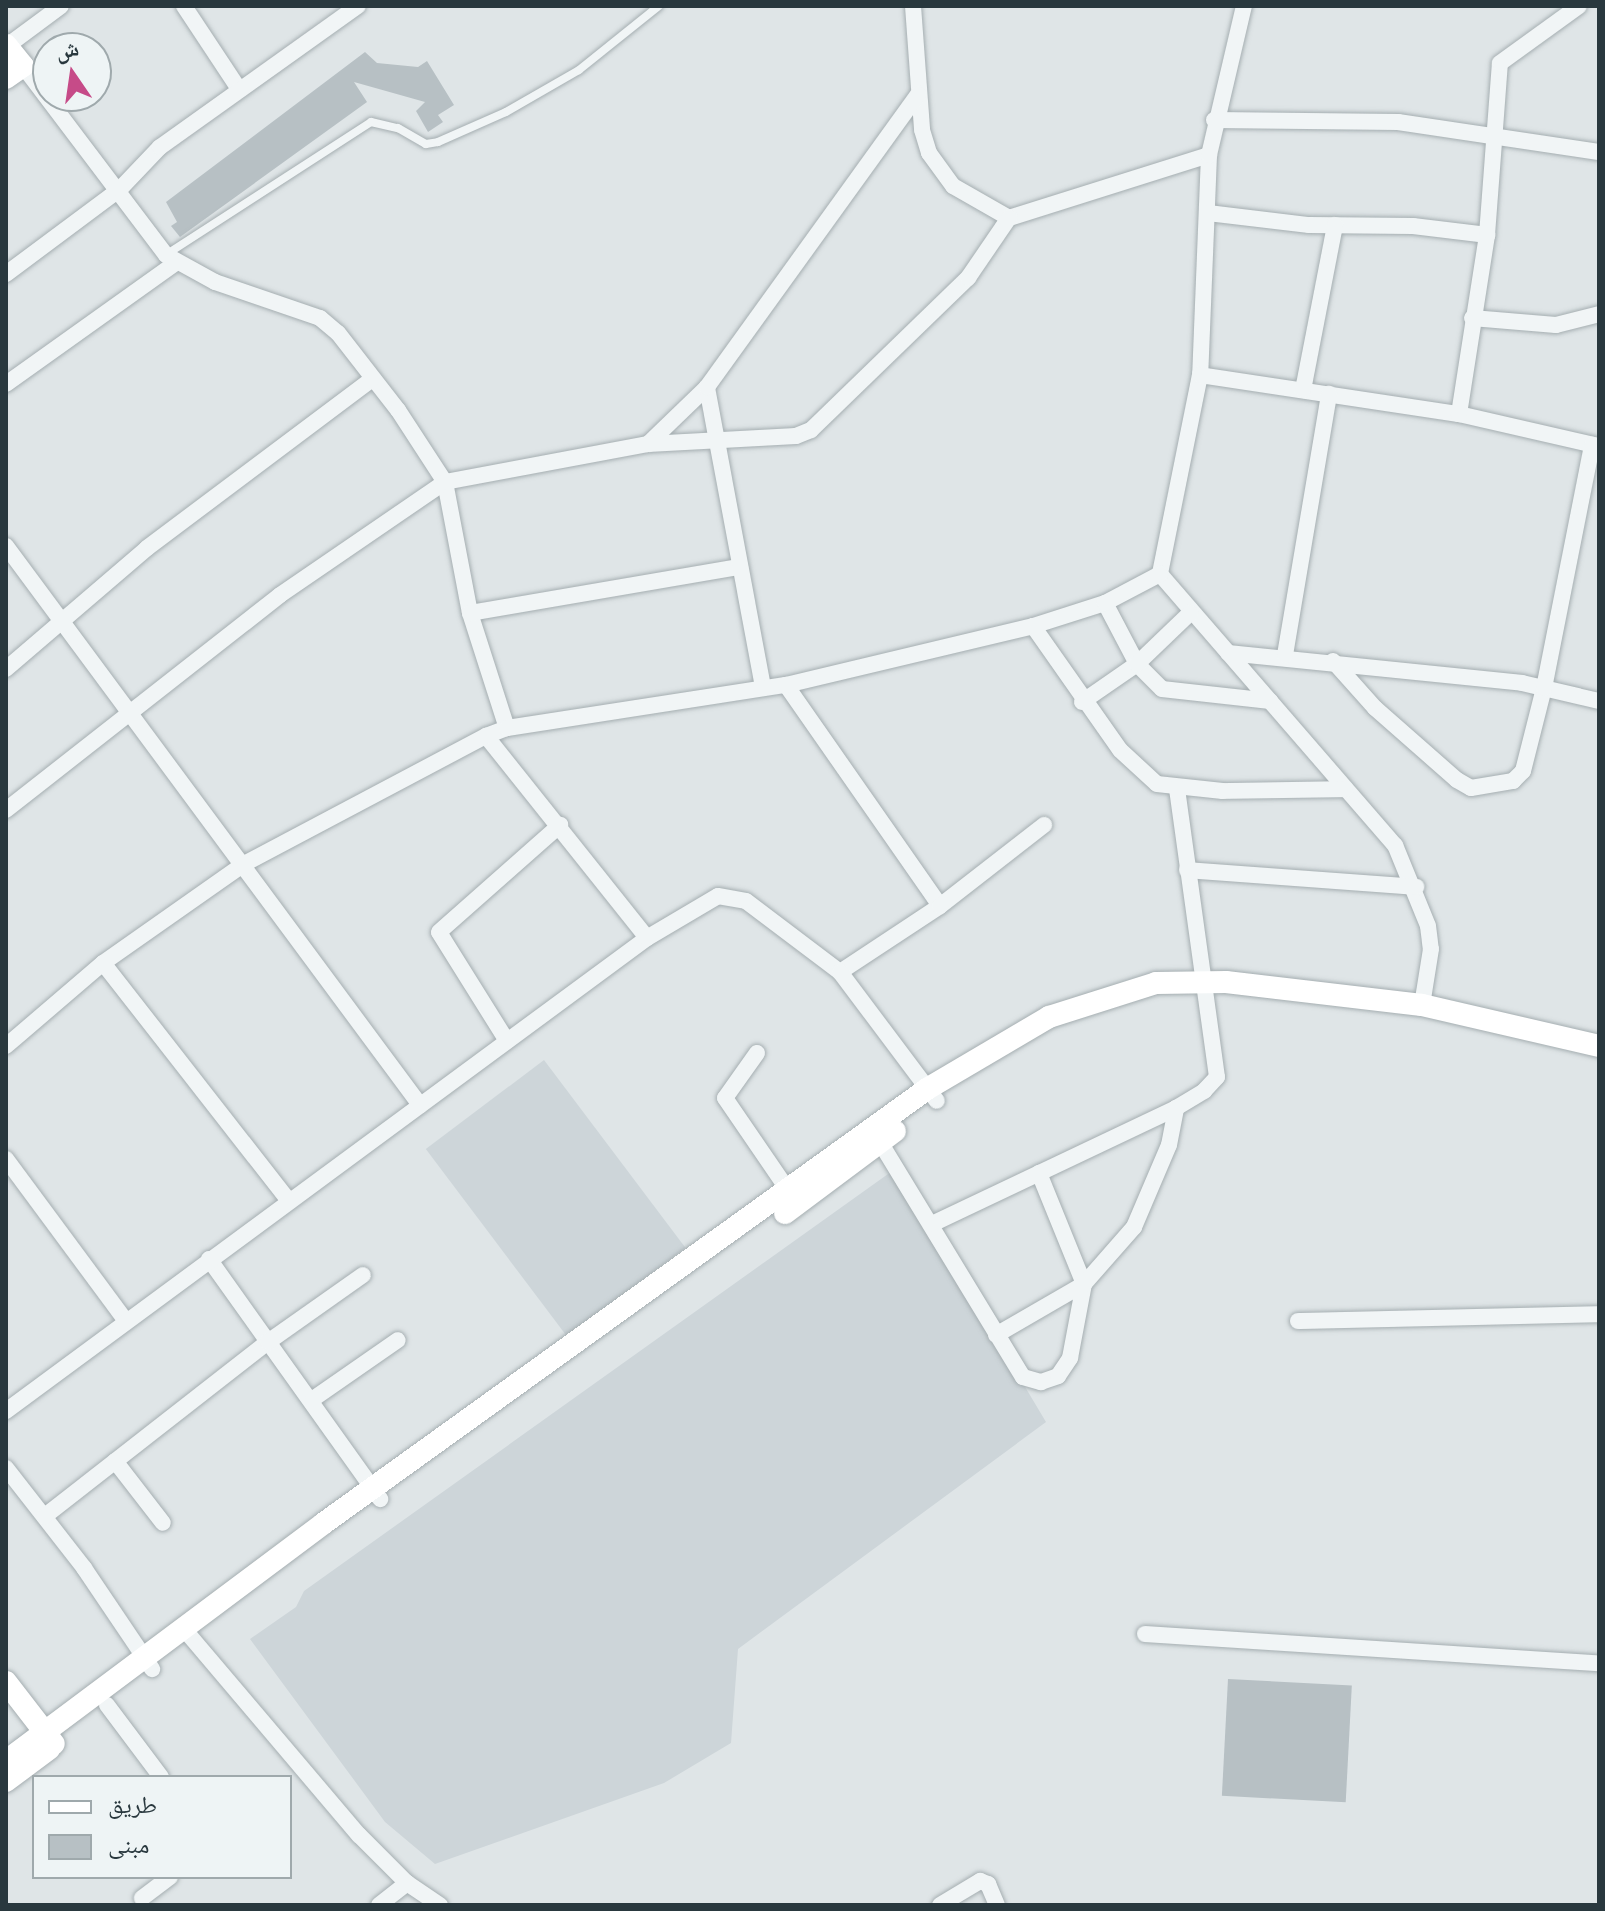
<!DOCTYPE html>
<html>
<head>
<meta charset="utf-8">
<style>
	body { margin:0 }
	#map { position:relative; width:1605px; height:1911px; overflow:hidden; background:#dfe5e7; font-family:Roboto,"Noto Naskh Arabic",sans-serif }
	div>[style] { position:absolute }
	.built>* { inset:0; background:#cdd5d9; transform-origin:0 0 }
	.building>* { inset:0; background:#b7c0c4; transform-origin:0 0 }
	.roads { filter:drop-shadow(0 0 2px #a5aeb1) drop-shadow(0 0 2px #a5aeb1) }
	.lane>* { height:8px; margin:-4px; padding:0 4px; transform-origin:4px; border-radius:4px; background:#f1f5f6 }
	.street>* { height:16px; margin:-8px; padding:0 8px; transform-origin:8px; border-radius:8px; background:#f1f5f6 }
	.secondary>* { height:22px; margin:-11px; padding:0 11px; transform-origin:11px; border-radius:11px; background:#fff }
	span { translate:-50% -50%; white-space:nowrap; text-align:center; line-height:1.15; -webkit-text-stroke:7px #eef4f5; paint-order:stroke }
	.frame { position:absolute; inset:0; border:8px solid #29383e; pointer-events:none }
	.legend { position:absolute; left:32px; top:1775px; width:260px; height:104px; box-sizing:border-box; background:#eef4f5; border:2px solid #9fa9ac; margin:0; padding:10px 14px; list-style:none; font-size:24px; color:#29383e }
	.legend li { display:flex; align-items:center; gap:16px; height:40px }
	.legend b { width:40px; border:2px solid #9fa9ac }
	.north { position:absolute; left:32px; top:32px; width:80px; height:80px; box-sizing:border-box; background:#eef4f5; border:2px solid #9fa9ac; border-radius:50%; rotate:347deg; font-size:22px; font-weight:700; line-height:32px; text-align:center; color:#29383e }
	.north::after { content:''; display:block; margin:auto; width:28px; height:36px; background:#c64b88; clip-path:polygon(50% 0,100% 100%,50% 72%,0 100%) }
</style>
</head>
<body>
<div id="map">
	<div class="built">
		<div style="left:544px;top:1060px;width:235px;height:148px;rotate:53deg"></div>
		<div style="clip-path:polygon(895px 1169px,1046px 1422px,738px 1649px,731px 1743px,664px 1783px,435px 1864px,385px 1822px,250px 1639px,296px 1607px,304px 1591px)"></div>
	</div>
	<div class="building">
		<div style="clip-path:polygon(365px 52px,377px 63px,418px 67px,427px 61px,454px 105px,438px 115px,443px 122px,428px 132px,416px 111px,425px 102px,354px 82px,367px 102px,180px 237px,171px 226px,177px 222px,166px 202px)"></div>
		<div style="left:1228px;top:1679px;width:124px;height:117px;rotate:3deg"></div>
	</div>
	<div class="roads">
		<div class="lane">
			<div style="left:167px;top:254px;width:243px;rotate:-32.9deg"></div>
			<div style="left:371px;top:122px;width:28px;rotate:13deg"></div>
			<div style="left:398px;top:128px;width:32px;rotate:30deg"></div>
			<div style="left:426px;top:144px;width:12px;rotate:-9deg"></div>
			<div style="left:438px;top:142px;width:74px;rotate:-23.8deg"></div>
			<div style="left:506px;top:112px;width:84px;rotate:-29.9deg"></div>
			<div style="left:579px;top:70px;width:102px;rotate:-38.7deg"></div>
		</div>
		<div class="street">
			<div style="left:184px;top:6px;width:100px;rotate:56.5deg"></div>
			<div style="left:913px;top:6px;width:124px;rotate:85.8deg"></div>
			<div style="left:922px;top:130px;width:24px;rotate:73deg"></div>
			<div style="left:929px;top:153px;width:41px;rotate:54deg"></div>
			<div style="left:953px;top:186px;width:64px;rotate:29.7deg"></div>
			<div style="left:1009px;top:218px;width:210px;rotate:-17.5deg"></div>
			<div style="left:1209px;top:155px;width:220px;rotate:92.3deg"></div>
			<div style="left:1200px;top:375px;width:203px;rotate:101.4deg"></div>
			<div style="left:1160px;top:574px;width:359px;rotate:49.1deg"></div>
			<div style="left:1395px;top:845px;width:87px;rotate:67.8deg"></div>
			<div style="left:1428px;top:926px;width:23px;rotate:83deg"></div>
			<div style="left:1431px;top:949px;width:57px;rotate:99.1deg"></div>
			<div style="left:7px;top:46px;width:67px;rotate:-36.5deg"></div>
			<div style="left:23px;top:66px;width:237px;rotate:52.9deg"></div>
			<div style="left:166px;top:255px;width:56px;rotate:28.9deg"></div>
			<div style="left:215px;top:282px;width:111px;rotate:18.9deg"></div>
			<div style="left:320px;top:318px;width:23px;rotate:40deg"></div>
			<div style="left:338px;top:333px;width:98px;rotate:52.1deg"></div>
			<div style="left:398px;top:410px;width:86px;rotate:56.9deg"></div>
			<div style="left:445px;top:482px;width:133px;rotate:79.2deg"></div>
			<div style="left:470px;top:613px;width:121px;rotate:72.2deg"></div>
			<div style="left:1214px;top:120px;width:184px;rotate:0.6deg"></div>
			<div style="left:1398px;top:122px;width:203px;rotate:8.5deg"></div>
			<div style="left:1209px;top:155px;width:153px;rotate:-76.8deg"></div>
			<div style="left:1208px;top:213px;width:102px;rotate:6.8deg"></div>
			<div style="left:1309px;top:225px;width:104px;rotate:0.6deg"></div>
			<div style="left:1413px;top:226px;width:75px;rotate:6.9deg"></div>
			<div style="left:6px;top:274px;width:142px;rotate:-36.7deg"></div>
			<div style="left:120px;top:189px;width:58px;rotate:-46.4deg"></div>
			<div style="left:160px;top:147px;width:243px;rotate:-35.5deg"></div>
			<div style="left:1472px;top:318px;width:84px;rotate:4.8deg"></div>
			<div style="left:1556px;top:325px;width:44px;rotate:-14.3deg"></div>
			<div style="left:1200px;top:375px;width:262px;rotate:8.6deg"></div>
			<div style="left:1459px;top:414px;width:144px;rotate:12.9deg"></div>
			<div style="left:6px;top:384px;width:210px;rotate:-35.5deg"></div>
			<div style="left:1303px;top:390px;width:168px;rotate:-79deg"></div>
			<div style="left:1459px;top:414px;width:181px;rotate:-81.1deg"></div>
			<div style="left:1487px;top:235px;width:172px;rotate:-85.7deg"></div>
			<div style="left:1500px;top:63px;width:97px;rotate:-35.8deg"></div>
			<div style="left:648px;top:444px;width:82px;rotate:-44deg"></div>
			<div style="left:6px;top:546px;width:696px;rotate:53.48deg"></div>
			<div style="left:1105px;top:603px;width:69px;rotate:62.3deg"></div>
			<div style="left:1137px;top:664px;width:35px;rotate:45deg"></div>
			<div style="left:1162px;top:689px;width:109px;rotate:6.3deg"></div>
			<div style="left:470px;top:613px;width:274px;rotate:-9.7deg"></div>
			<div style="left:1033px;top:626px;width:151px;rotate:54.9deg"></div>
			<div style="left:1120px;top:750px;width:50px;rotate:42.6deg"></div>
			<div style="left:1157px;top:784px;width:66px;rotate:6.1deg"></div>
			<div style="left:1223px;top:791px;width:122px;rotate:-0.9deg"></div>
			<div style="left:1228px;top:653px;width:296px;rotate:5.8deg"></div>
			<div style="left:1522px;top:683px;width:79px;rotate:13.2deg"></div>
			<div style="left:1285px;top:655px;width:265px;rotate:-80.4deg"></div>
			<div style="left:1333px;top:661px;width:63px;rotate:48.2deg"></div>
			<div style="left:1375px;top:708px;width:109px;rotate:41.3deg"></div>
			<div style="left:1457px;top:780px;width:16px;rotate:30deg"></div>
			<div style="left:1471px;top:788px;width:43px;rotate:-9.5deg"></div>
			<div style="left:1513px;top:781px;width:14px;rotate:-45deg"></div>
			<div style="left:1523px;top:771px;width:86px;rotate:-75.8deg"></div>
			<div style="left:1544px;top:688px;width:248px;rotate:-78.8deg"></div>
			<div style="left:6px;top:669px;width:186px;rotate:-40.6deg"></div>
			<div style="left:147px;top:548px;width:281px;rotate:-36.9deg"></div>
			<div style="left:786px;top:685px;width:269px;rotate:55.1deg"></div>
			<div style="left:940px;top:906px;width:120px;rotate:146.6deg"></div>
			<div style="left:763px;top:687px;width:305px;rotate:-100.6deg"></div>
			<div style="left:707px;top:387px;width:361px;rotate:-54.2deg"></div>
			<div style="left:1082px;top:702px;width:67px;rotate:-34.6deg"></div>
			<div style="left:1137px;top:664px;width:74px;rotate:-43.9deg"></div>
			<div style="left:486px;top:736px;width:258px;rotate:51.4deg"></div>
			<div style="left:6px;top:810px;width:348px;rotate:-38.1deg"></div>
			<div style="left:280px;top:595px;width:200px;rotate:-34.4deg"></div>
			<div style="left:445px;top:482px;width:207px;rotate:-10.6deg"></div>
			<div style="left:648px;top:444px;width:148px;rotate:-3.1deg"></div>
			<div style="left:796px;top:436px;width:16px;rotate:-22deg"></div>
			<div style="left:811px;top:430px;width:219px;rotate:-44.1deg"></div>
			<div style="left:968px;top:278px;width:73px;rotate:-55.7deg"></div>
			<div style="left:1187px;top:870px;width:230px;rotate:4.2deg"></div>
			<div style="left:940px;top:906px;width:132px;rotate:-37.9deg"></div>
			<div style="left:103px;top:963px;width:301px;rotate:52deg"></div>
			<div style="left:507px;top:1041px;width:128px;rotate:-122deg"></div>
			<div style="left:439px;top:932px;width:162px;rotate:-41.5deg"></div>
			<div style="left:6px;top:1046px;width:128px;rotate:-40.6deg"></div>
			<div style="left:103px;top:963px;width:172px;rotate:-35.1deg"></div>
			<div style="left:244px;top:864px;width:274px;rotate:-27.9deg"></div>
			<div style="left:486px;top:736px;width:22px;rotate:-21deg"></div>
			<div style="left:507px;top:728px;width:282px;rotate:-8.8deg"></div>
			<div style="left:786px;top:685px;width:254px;rotate:-13.4deg"></div>
			<div style="left:1033px;top:626px;width:76px;rotate:-17.7deg"></div>
			<div style="left:1105px;top:603px;width:62px;rotate:-27.8deg"></div>
			<div style="left:757px;top:1053px;width:55px;rotate:125.4deg"></div>
			<div style="left:725px;top:1098px;width:119px;rotate:55.6deg"></div>
			<div style="left:880px;top:1142px;width:275px;rotate:58.7deg"></div>
			<div style="left:1023px;top:1377px;width:19px;rotate:16deg"></div>
			<div style="left:1041px;top:1382px;width:18px;rotate:-19deg"></div>
			<div style="left:1058px;top:1376px;width:22px;rotate:-56deg"></div>
			<div style="left:1070px;top:1358px;width:75px;rotate:-79.3deg"></div>
			<div style="left:1084px;top:1284px;width:120px;rotate:-112.1deg"></div>
			<div style="left:6px;top:1159px;width:202px;rotate:53.5deg"></div>
			<div style="left:932px;top:1224px;width:270px;rotate:-25.4deg"></div>
			<div style="left:1176px;top:1108px;width:33px;rotate:-31deg"></div>
			<div style="left:1204px;top:1091px;width:19px;rotate:-47deg"></div>
			<div style="left:1217px;top:1077px;width:293px;rotate:-97.9deg"></div>
			<div style="left:209px;top:1259px;width:295px;rotate:54.5deg"></div>
			<div style="left:1298px;top:1321px;width:301px;rotate:-1.3deg"></div>
			<div style="left:996px;top:1335px;width:102px;rotate:-30.1deg"></div>
			<div style="left:1084px;top:1284px;width:76px;rotate:-48.7deg"></div>
			<div style="left:1134px;top:1227px;width:89px;rotate:-66.9deg"></div>
			<div style="left:1169px;top:1145px;width:38px;rotate:-79deg"></div>
			<div style="left:313px;top:1399px;width:103px;rotate:-34.8deg"></div>
			<div style="left:6px;top:1411px;width:797px;rotate:-36.42deg"></div>
			<div style="left:647px;top:938px;width:82px;rotate:-30.6deg"></div>
			<div style="left:718px;top:896px;width:28px;rotate:10deg"></div>
			<div style="left:746px;top:901px;width:118px;rotate:37.1deg"></div>
			<div style="left:840px;top:972px;width:161px;rotate:53.1deg"></div>
			<div style="left:115px;top:1461px;width:78px;rotate:52.3deg"></div>
			<div style="left:6px;top:1468px;width:127px;rotate:52deg"></div>
			<div style="left:84px;top:1568px;width:122px;rotate:56deg"></div>
			<div style="left:45px;top:1516px;width:283px;rotate:-38deg"></div>
			<div style="left:268px;top:1342px;width:116px;rotate:-35.2deg"></div>
			<div style="left:184px;top:1629px;width:270px;rotate:49.7deg"></div>
			<div style="left:359px;top:1835px;width:68px;rotate:45deg"></div>
			<div style="left:407px;top:1883px;width:40px;rotate:34deg"></div>
			<div style="left:1145px;top:1634px;width:455px;rotate:3.7deg"></div>
			<div style="left:107px;top:1705px;width:90px;rotate:53.1deg"></div>
			<div style="left:142px;top:1898px;width:35px;rotate:-37deg"></div>
			<div style="left:379px;top:1905px;width:36px;rotate:-38deg"></div>
			<div style="left:940px;top:1905px;width:47px;rotate:-31deg"></div>
			<div style="left:980px;top:1881px;width:9px;rotate:21deg"></div>
			<div style="left:988px;top:1884px;width:23px;rotate:67deg"></div>
		</div>
		<div class="secondary">
			<div style="left:6px;top:45px;width:27px;rotate:51deg"></div>
			<div style="left:23px;top:66px;width:21px;rotate:145deg"></div>
			<div style="left:785px;top:1213px;width:137px;rotate:-36.7deg"></div>
			<div style="left:6px;top:1682px;width:78px;rotate:52.3deg"></div>
			<div style="left:6px;top:1761px;width:397px;rotate:-36.8deg"></div>
			<div style="left:324px;top:1523px;width:743px;rotate:-35.74deg"></div>
			<div style="left:927px;top:1089px;width:142px;rotate:-30.5deg"></div>
			<div style="left:1049px;top:1017px;width:112px;rotate:-17.6deg"></div>
			<div style="left:1156px;top:983px;width:70px;rotate:-0.8deg"></div>
			<div style="left:1226px;top:982px;width:197px;rotate:6.7deg"></div>
			<div style="left:1422px;top:1005px;width:182px;rotate:13deg"></div>
			<div style="left:6px;top:1781px;width:54px;rotate:-36.7deg"></div>
		</div>
	</div>
	<div class="frame"></div>
	<ul class="legend">
	<li><b style="height:10px;background:#fff"></b>طريق</li>
	<li><b style="height:22px;background:#b7c0c4"></b>مبنى</li>
	</ul>
	<div class="north">ش</div>
</div>
</body>
</html>
